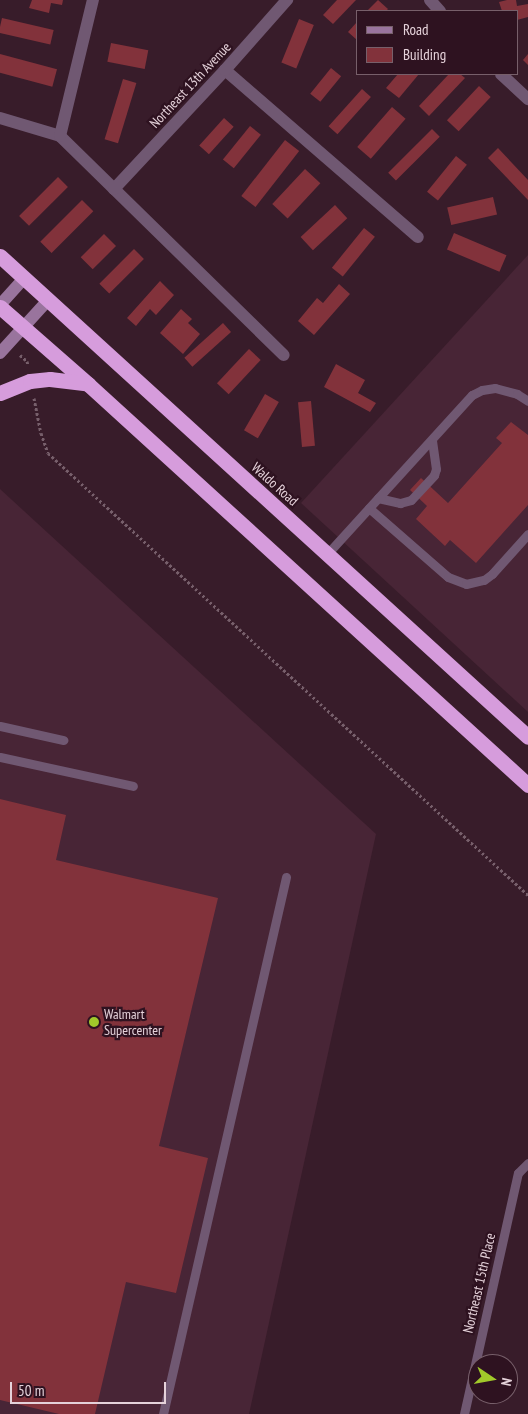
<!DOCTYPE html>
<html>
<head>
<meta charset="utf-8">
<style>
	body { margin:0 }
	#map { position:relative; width:528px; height:1414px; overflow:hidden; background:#381c2a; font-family:"PT Sans Narrow",sans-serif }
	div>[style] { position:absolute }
	.built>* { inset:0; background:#482536 }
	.building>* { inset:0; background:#82323b; transform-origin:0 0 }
	.path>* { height:3px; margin-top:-1.5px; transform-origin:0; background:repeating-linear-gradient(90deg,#775f6b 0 2.5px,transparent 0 5px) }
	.lane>* { height:9px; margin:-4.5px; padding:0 4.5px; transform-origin:4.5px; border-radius:4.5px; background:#705872 }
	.street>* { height:12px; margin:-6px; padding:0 6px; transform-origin:6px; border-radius:6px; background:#705872 }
	.secondary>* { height:12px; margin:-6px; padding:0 6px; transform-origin:6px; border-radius:6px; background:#99749d }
	.highway>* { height:15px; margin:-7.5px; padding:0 7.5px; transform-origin:7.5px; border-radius:7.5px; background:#d69cdc }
	.dots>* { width:14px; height:14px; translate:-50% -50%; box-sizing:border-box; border:2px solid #2e1220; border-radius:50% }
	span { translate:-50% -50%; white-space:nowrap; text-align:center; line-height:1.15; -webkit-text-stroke:4.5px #2e1220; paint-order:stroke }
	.street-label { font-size:14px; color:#e5d2da }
	.poi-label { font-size:14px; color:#e5d2da }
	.left { translate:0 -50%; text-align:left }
	.legend { position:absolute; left:356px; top:10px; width:162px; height:65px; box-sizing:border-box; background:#2e1220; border:1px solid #775f6a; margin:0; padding:6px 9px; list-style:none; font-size:15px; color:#e5d2da }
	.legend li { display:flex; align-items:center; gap:10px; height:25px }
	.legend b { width:25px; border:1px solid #775f6a }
	.north { position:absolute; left:468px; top:1354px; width:50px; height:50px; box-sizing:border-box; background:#2e1220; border:1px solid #775f6a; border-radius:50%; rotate:102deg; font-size:14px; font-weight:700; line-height:20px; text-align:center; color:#e5d2da }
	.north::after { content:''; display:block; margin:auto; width:18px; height:22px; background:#a1c92a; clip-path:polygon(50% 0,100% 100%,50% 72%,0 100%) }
	.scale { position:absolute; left:10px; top:1382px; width:156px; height:22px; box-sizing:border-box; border:2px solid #e5d2da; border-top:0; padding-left:6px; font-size:15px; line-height:18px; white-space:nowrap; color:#e5d2da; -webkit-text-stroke:4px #2e1220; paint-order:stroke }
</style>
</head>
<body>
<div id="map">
	<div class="built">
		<div style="clip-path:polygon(528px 255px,528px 712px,301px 503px)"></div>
		<div style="clip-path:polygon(0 489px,376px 834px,249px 1414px,0 1414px)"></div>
	</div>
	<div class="building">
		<div style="clip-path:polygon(32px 0,63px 0,62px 5px,51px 3px,49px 13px,29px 8px)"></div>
		<div style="clip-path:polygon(337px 0,356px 0,333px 24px,323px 15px)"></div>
		<div style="clip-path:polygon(378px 0,388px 9px,386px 11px,367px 11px)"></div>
		<div style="clip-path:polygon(507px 0,516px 0,517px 6px,528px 4px,528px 17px,517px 20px,517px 11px,502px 11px,499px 2px)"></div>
		<div style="left:2px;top:18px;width:53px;height:15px;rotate:13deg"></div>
		<div style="left:299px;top:19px;width:16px;height:47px;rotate:22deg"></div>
		<div style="clip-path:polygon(357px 22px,357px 40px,348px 32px)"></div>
		<div style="left:111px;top:43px;width:38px;height:19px;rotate:11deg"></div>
		<div style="left:0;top:54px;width:59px;height:18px;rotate:15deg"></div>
		<div style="clip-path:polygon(528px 54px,528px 65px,523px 60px)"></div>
		<div style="left:331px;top:68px;width:13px;height:33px;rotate:39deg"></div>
		<div style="clip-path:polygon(398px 74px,419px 74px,399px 98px,386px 88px)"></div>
		<div style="clip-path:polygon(449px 74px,460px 74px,465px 78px,429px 116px,419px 106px)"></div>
		<div style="left:123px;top:79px;width:14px;height:63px;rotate:17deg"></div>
		<div style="left:479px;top:86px;width:16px;height:47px;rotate:43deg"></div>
		<div style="left:362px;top:89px;width:12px;height:50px;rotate:42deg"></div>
		<div style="left:392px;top:107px;width:18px;height:53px;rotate:41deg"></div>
		<div style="left:224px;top:118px;width:13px;height:37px;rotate:42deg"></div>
		<div style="left:250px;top:126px;width:14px;height:43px;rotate:39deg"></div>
		<div style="left:432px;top:129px;width:11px;height:62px;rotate:45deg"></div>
		<div style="left:285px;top:140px;width:18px;height:71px;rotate:38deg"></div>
		<div style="clip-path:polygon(498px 148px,528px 180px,528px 200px,488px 158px)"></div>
		<div style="left:456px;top:156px;width:14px;height:46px;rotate:39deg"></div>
		<div style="left:305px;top:169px;width:21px;height:48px;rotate:43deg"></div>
		<div style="left:58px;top:177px;width:14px;height:55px;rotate:45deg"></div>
		<div style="left:493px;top:197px;width:18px;height:47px;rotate:77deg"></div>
		<div style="left:82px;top:200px;width:16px;height:59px;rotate:45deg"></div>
		<div style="left:335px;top:205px;width:18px;height:47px;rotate:47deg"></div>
		<div style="left:364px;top:228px;width:14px;height:51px;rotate:39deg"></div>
		<div style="left:454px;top:233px;width:57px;height:18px;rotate:23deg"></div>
		<div style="left:104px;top:234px;width:17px;height:33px;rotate:45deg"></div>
		<div style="left:134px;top:249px;width:14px;height:49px;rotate:45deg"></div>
		<div style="clip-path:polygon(160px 281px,174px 295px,156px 315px,150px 309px,136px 326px,127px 318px)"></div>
		<div style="clip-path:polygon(339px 284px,350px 294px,314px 335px,298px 321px,317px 298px,323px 303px)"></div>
		<div style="clip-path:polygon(181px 309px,192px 319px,188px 323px,200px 334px,183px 354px,160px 333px)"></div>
		<div style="left:223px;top:323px;width:12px;height:52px;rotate:48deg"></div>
		<div style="left:249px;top:349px;width:16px;height:47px;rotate:43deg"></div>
		<div style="clip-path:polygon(336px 364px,365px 380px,358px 393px,376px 403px,370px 412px,324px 387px)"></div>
		<div style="left:265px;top:394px;width:16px;height:42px;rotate:30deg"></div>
		<div style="left:311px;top:401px;width:45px;height:13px;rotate:85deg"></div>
		<div style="clip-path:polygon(511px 422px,528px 435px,528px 505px,476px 563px,450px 540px,445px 546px,416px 519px,427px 506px,410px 490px,421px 478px,448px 503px,502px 443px,496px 438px)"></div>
		<div style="clip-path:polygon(0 799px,66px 815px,56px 860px,218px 898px,159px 1146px,208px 1158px,176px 1293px,126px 1282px,95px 1414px,59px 1414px,0 1400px)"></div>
	</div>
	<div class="path">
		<div style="left:20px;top:355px;width:9px;rotate:41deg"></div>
		<div style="left:27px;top:361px;width:4px;rotate:76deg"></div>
		<div style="left:34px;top:398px;width:36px;rotate:79deg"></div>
		<div style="left:41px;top:433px;width:21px;rotate:71deg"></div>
		<div style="left:48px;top:453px;width:653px;rotate:42.64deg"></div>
	</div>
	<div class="lane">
		<div style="left:378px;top:498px;width:23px;rotate:13deg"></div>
		<div style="left:400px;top:503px;width:11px;rotate:-15deg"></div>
		<div style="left:411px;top:500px;width:34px;rotate:-47deg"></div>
		<div style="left:434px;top:475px;width:6px;rotate:-72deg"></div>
		<div style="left:436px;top:469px;width:29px;rotate:-98deg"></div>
		<div style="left:369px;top:508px;width:105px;rotate:41.1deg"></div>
		<div style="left:448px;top:577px;width:19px;rotate:21deg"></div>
		<div style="left:466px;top:584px;width:18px;rotate:-13deg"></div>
		<div style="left:484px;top:580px;width:10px;rotate:-37deg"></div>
		<div style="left:492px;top:574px;width:54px;rotate:-48deg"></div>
		<div style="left:328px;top:553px;width:214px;rotate:-47.7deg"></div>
		<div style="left:472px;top:395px;width:11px;rotate:-27deg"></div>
		<div style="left:482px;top:390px;width:13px;rotate:-9deg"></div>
		<div style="left:495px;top:388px;width:23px;rotate:15deg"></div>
		<div style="left:517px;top:394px;width:13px;rotate:32deg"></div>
		<div style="left:0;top:726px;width:65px;rotate:12.5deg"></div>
		<div style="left:0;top:757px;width:136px;rotate:12.3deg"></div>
		<div style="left:163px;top:1414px;width:551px;rotate:-77.1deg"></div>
		<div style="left:464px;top:1414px;width:247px;rotate:-77.4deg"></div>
		<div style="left:518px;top:1173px;width:14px;rotate:-45deg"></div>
	</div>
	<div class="street">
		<div style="left:430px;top:0;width:15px;rotate:48deg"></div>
		<div style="left:225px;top:70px;width:255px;rotate:40.9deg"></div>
		<div style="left:501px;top:74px;width:37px;rotate:43deg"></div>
		<div style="left:0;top:118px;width:63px;rotate:16.7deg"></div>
		<div style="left:60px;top:136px;width:313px;rotate:44.4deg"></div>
		<div style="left:60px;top:136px;width:140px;rotate:-76.4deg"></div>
		<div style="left:114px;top:189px;width:163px;rotate:-47deg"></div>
		<div style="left:225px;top:70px;width:94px;rotate:-48.5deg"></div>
	</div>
	<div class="secondary">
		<div style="left:0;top:305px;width:36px;rotate:-48deg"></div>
		<div style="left:0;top:353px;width:72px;rotate:-47.8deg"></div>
	</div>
	<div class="highway">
		<div style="left:0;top:256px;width:714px;rotate:42.33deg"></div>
		<div style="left:0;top:307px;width:118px;rotate:41.2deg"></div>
		<div style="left:89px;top:385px;width:594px;rotate:42.34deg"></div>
		<div style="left:0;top:393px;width:32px;rotate:-22deg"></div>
		<div style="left:30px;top:381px;width:20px;rotate:-6deg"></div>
		<div style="left:50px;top:379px;width:38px;rotate:7deg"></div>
	</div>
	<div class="dots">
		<div style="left:94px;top:1022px;background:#a1c92a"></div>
	</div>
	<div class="street-label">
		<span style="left:190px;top:85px;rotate:-47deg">Northeast 13th Avenue</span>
		<span style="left:275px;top:484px;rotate:42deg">Waldo Road</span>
		<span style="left:479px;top:1283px;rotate:-77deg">Northeast 15th Place</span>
	</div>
	<div class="poi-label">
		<span class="left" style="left:104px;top:1022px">Walmart<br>Supercenter</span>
	</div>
	<ul class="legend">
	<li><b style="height:6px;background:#99749d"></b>Road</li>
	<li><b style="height:14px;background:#82323b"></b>Building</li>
	</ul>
	<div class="north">N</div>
	<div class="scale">50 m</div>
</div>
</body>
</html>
